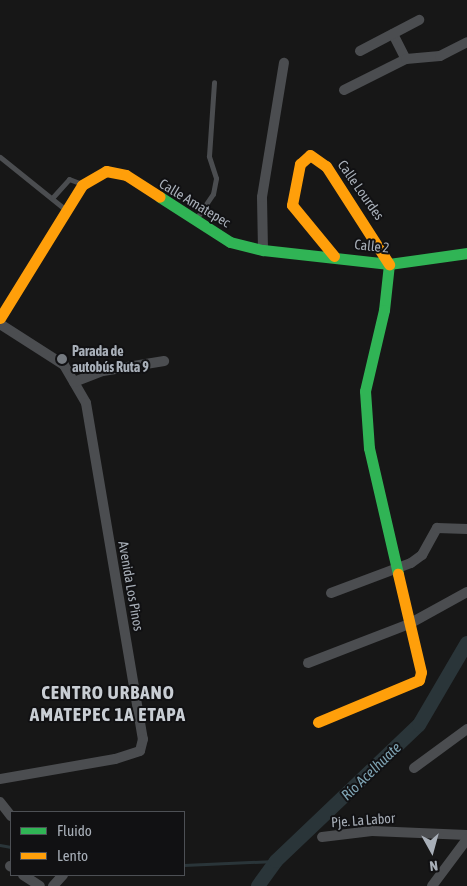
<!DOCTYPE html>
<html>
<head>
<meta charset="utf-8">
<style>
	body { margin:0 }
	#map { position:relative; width:467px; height:886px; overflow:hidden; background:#171717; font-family:"Asap Condensed",sans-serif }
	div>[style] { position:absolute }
	.stream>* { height:2.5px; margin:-1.25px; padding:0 1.25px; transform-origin:1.25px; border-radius:1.25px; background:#2a3539 }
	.river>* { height:14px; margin:-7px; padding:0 7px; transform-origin:7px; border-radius:7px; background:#2a3539 }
	.lane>* { height:5px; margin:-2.5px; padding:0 2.5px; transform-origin:2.5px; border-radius:2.5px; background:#4b4d50 }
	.street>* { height:10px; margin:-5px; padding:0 5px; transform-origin:5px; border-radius:5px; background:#4b4d50 }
	.fast>* { height:11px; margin:-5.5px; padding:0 5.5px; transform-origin:5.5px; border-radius:5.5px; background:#30b455 }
	.slow>* { height:11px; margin:-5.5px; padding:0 5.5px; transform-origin:5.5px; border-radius:5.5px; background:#ff9f0a }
	.dots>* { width:14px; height:14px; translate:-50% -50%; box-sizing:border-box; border:2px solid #111113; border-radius:50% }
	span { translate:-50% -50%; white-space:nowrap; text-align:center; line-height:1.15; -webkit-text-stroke:4px #111113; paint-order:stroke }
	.street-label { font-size:14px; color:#a8afb8 }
	.poi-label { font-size:14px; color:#a8afb8; font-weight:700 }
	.left { translate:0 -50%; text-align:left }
	.water-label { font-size:15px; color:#7ea3b3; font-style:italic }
	.district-label { font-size:19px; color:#c9ced4; font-weight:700; letter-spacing:1px }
	.legend { position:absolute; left:10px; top:811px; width:175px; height:65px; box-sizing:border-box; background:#111113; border:1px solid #4d5055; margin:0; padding:6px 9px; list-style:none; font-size:15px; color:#a8afb8 }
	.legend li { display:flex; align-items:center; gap:10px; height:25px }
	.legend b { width:25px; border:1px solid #4d5055 }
	.north { position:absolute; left:407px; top:826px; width:50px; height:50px; -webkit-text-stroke:4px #111113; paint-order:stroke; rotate:173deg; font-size:14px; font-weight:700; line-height:20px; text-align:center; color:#a8afb8 }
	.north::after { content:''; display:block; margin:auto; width:18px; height:22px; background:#a8afb8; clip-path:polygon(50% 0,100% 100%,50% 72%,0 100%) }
</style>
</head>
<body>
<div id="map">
	<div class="stream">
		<div style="left:0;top:845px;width:11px;rotate:10deg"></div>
		<div style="left:184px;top:865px;width:92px;rotate:-2.5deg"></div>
	</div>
	<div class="river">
		<div style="left:258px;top:886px;width:31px;rotate:-54deg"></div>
		<div style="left:276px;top:861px;width:197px;rotate:-43.6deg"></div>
		<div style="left:419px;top:725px;width:95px;rotate:-59.7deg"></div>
	</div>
	<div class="lane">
		<div style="left:0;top:157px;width:85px;rotate:38.8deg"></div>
		<div style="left:53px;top:197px;width:24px;rotate:-48deg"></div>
		<div style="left:69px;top:179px;width:14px;rotate:21deg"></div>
		<div style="left:196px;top:219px;width:30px;rotate:-56deg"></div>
		<div style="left:213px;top:194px;width:16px;rotate:-79deg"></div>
		<div style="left:216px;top:178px;width:23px;rotate:-108deg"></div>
		<div style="left:209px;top:156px;width:74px;rotate:-86.1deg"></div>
	</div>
	<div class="street">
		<div style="left:393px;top:34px;width:28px;rotate:63deg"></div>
		<div style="left:360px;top:51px;width:67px;rotate:-27.7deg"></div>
		<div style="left:344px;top:90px;width:69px;rotate:-26.6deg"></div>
		<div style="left:406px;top:59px;width:34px;rotate:-5deg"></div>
		<div style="left:440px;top:56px;width:30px;rotate:-27deg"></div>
		<div style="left:263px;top:250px;width:53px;rotate:-91.1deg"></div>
		<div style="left:262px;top:197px;width:136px;rotate:-80.7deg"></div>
		<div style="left:0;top:324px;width:76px;rotate:32.6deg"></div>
		<div style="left:64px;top:365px;width:44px;rotate:59.9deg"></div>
		<div style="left:86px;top:403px;width:341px;rotate:80.4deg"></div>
		<div style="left:143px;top:739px;width:12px;rotate:104deg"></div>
		<div style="left:140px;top:751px;width:26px;rotate:162deg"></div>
		<div style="left:115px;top:759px;width:117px;rotate:170.1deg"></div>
		<div style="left:74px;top:382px;width:31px;rotate:-21deg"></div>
		<div style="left:103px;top:371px;width:62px;rotate:-9.3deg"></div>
		<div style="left:331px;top:593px;width:85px;rotate:-20.6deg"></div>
		<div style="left:411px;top:563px;width:14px;rotate:-36deg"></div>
		<div style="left:422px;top:555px;width:31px;rotate:-61deg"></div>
		<div style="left:437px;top:528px;width:30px;rotate:2deg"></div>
		<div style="left:308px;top:663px;width:108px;rotate:-21.1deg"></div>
		<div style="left:409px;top:624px;width:66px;rotate:-28.9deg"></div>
		<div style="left:414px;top:768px;width:66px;rotate:-36.3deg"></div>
		<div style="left:0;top:802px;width:18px;rotate:52deg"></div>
		<div style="left:322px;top:837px;width:50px;rotate:-6.8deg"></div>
		<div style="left:372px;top:831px;width:95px;rotate:2.4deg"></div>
		<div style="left:10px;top:866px;width:1px;rotate:45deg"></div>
		<div style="left:23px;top:875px;width:20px;rotate:33deg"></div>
		<div style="left:53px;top:886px;width:15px;rotate:-48deg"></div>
		<div style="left:432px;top:886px;width:59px;rotate:-53.3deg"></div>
	</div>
	<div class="fast">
		<div style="left:160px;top:197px;width:83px;rotate:32.7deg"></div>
		<div style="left:230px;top:242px;width:34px;rotate:14deg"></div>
		<div style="left:263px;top:250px;width:127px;rotate:6.3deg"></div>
		<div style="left:389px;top:264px;width:79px;rotate:-8deg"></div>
		<div style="left:389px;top:264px;width:46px;rotate:96.2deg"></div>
		<div style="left:384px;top:310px;width:83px;rotate:103.2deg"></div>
		<div style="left:365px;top:391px;width:57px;rotate:86deg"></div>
		<div style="left:369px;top:448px;width:129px;rotate:77deg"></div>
	</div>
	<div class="slow">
		<div style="left:334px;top:256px;width:66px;rotate:-129.5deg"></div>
		<div style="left:292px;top:205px;width:42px;rotate:-79deg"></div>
		<div style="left:300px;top:164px;width:13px;rotate:-42deg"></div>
		<div style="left:310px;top:155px;width:19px;rotate:35deg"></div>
		<div style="left:326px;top:166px;width:117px;rotate:57.3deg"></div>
		<div style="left:0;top:318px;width:156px;rotate:-58.3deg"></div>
		<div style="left:82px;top:185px;width:28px;rotate:-30deg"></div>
		<div style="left:106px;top:171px;width:20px;rotate:11deg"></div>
		<div style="left:126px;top:175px;width:40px;rotate:32.9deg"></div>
		<div style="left:318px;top:722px;width:109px;rotate:-22.6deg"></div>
		<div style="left:419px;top:680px;width:8px;rotate:-76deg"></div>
		<div style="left:421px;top:672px;width:101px;rotate:-103.2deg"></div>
	</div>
	<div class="dots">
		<div style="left:62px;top:359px;background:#757a80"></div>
	</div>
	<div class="street-label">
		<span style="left:361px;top:190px;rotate:55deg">Calle Lourdes</span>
		<span style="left:195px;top:203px;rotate:31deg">Calle Amatepec</span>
		<span style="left:372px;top:246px;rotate:6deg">Calle 2</span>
		<span style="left:131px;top:586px;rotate:80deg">Avenida Los Pinos</span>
		<span style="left:363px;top:820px;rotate:-4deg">Pje. La Labor</span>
	</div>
	<div class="poi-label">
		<span class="left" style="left:72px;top:359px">Parada de<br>autobús Ruta 9</span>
	</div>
	<div class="water-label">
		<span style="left:371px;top:771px;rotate:-44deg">Río Acelhuate</span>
	</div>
	<div class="district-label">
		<span style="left:108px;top:704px">CENTRO URBANO<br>AMATEPEC 1A ETAPA</span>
	</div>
	<ul class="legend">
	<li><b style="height:6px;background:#30b455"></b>Fluido</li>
	<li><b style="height:6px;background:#ff9f0a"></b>Lento</li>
	</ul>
	<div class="north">N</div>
</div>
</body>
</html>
